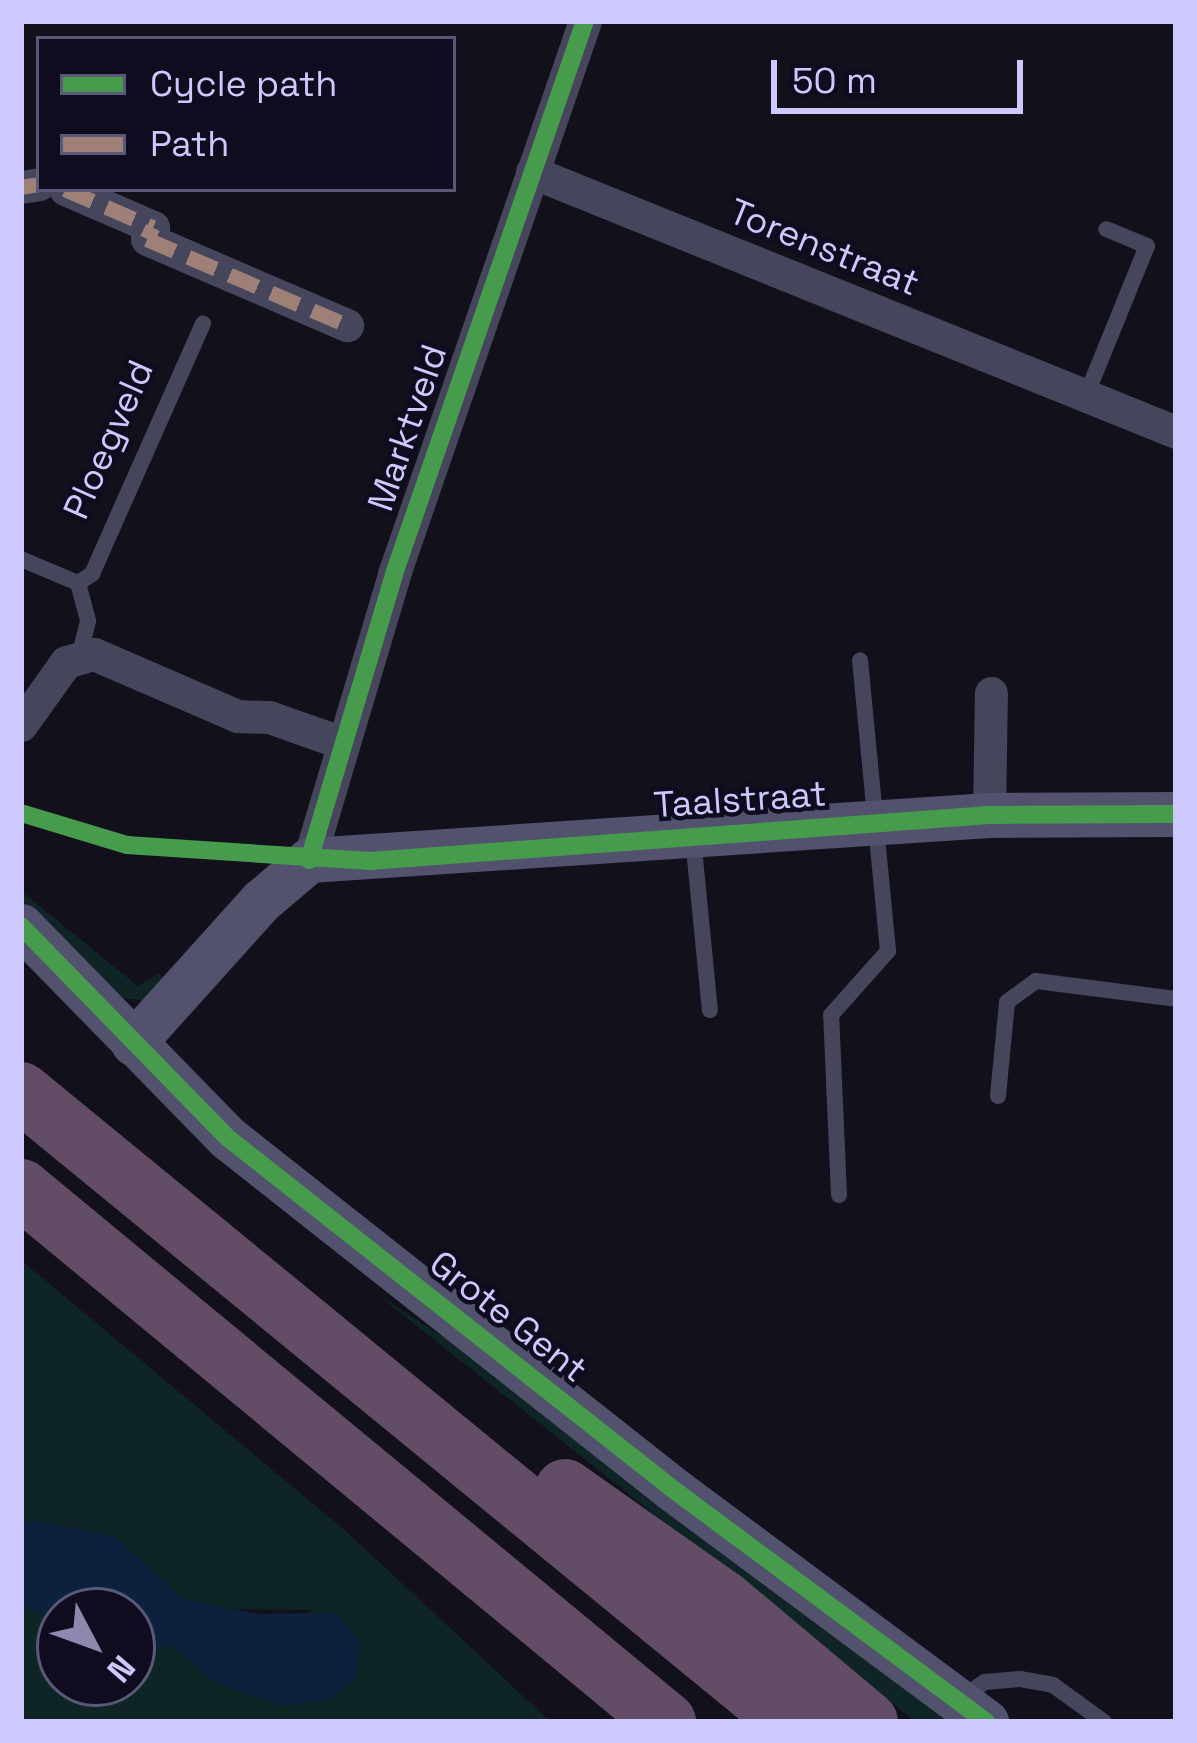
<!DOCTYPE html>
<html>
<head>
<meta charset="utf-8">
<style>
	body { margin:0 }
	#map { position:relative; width:1197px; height:1743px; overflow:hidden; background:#12101a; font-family:"Space Grotesk",sans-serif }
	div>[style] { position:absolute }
	.green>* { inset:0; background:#0f2424 }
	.water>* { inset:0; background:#0d213d }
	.lane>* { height:16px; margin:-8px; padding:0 8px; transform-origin:8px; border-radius:8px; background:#45455b }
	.street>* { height:33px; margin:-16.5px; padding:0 16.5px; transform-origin:16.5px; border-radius:16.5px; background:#45455b }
	.secondary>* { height:45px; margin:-22.5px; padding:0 22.5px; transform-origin:22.5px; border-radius:22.5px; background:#52516e }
	.highway>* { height:60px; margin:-30px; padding:0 30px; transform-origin:30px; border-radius:30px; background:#634d66 }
	.quiet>* { height:15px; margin-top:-7.5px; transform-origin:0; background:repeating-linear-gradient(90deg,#9e8076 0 30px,transparent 0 45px) }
	.cycleway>* { height:18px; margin:-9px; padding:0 9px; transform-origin:9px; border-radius:9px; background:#469c4c }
	span { translate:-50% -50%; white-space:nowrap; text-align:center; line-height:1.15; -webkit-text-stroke:9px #0e0c1e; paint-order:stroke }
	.street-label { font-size:36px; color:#cdc9fe }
	.frame { position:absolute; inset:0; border:24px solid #cdc9fe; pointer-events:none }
	.legend { position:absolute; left:36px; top:36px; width:420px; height:156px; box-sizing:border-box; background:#0e0c1e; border:3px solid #5a5878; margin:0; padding:15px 21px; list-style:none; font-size:36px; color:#cdc9fe }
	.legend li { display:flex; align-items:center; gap:24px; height:60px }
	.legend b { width:60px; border:3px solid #5a5878 }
	.north { position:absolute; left:36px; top:1587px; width:120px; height:120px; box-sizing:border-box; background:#0e0c1e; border:3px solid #5a5878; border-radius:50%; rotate:131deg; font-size:33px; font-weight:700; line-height:48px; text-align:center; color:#cdc9fe }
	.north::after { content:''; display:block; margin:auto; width:42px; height:54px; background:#8c88ae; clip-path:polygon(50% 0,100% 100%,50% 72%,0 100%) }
	.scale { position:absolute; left:771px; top:60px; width:252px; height:54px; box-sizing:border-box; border:6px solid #cdc9fe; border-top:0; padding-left:15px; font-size:36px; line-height:42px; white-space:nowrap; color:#cdc9fe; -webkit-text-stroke:9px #0e0c1e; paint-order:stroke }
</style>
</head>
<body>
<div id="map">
	<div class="green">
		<div style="clip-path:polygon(21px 891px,138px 986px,159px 973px,172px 984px,149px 1001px,122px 998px,21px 901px)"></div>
		<div style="clip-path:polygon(21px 1260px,348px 1533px,551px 1722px,21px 1722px,21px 1604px,60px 1621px,60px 1683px,132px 1683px,132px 1649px,172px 1645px,214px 1682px,312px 1610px,219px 1609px,183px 1599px,116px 1537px,34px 1520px,21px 1527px)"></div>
		<div style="clip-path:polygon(374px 1292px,453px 1343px,958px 1722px,916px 1722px)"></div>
	</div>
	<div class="water">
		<div style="clip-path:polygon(34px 1520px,116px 1537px,183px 1599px,259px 1614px,335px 1613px,360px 1641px,357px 1676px,330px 1700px,281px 1706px,214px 1682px,172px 1646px,132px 1649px,132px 1611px,60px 1611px,60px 1621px,24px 1607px,21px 1527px)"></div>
	</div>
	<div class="lane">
		<div style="left:1086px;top:396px;width:162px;rotate:-67.9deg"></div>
		<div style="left:1147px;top:246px;width:44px;rotate:-157.5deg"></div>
		<div style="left:21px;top:559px;width:62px;rotate:22.8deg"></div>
		<div style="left:78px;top:583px;width:17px;rotate:-33deg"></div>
		<div style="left:92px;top:574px;width:274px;rotate:-66.1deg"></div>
		<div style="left:78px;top:583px;width:39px;rotate:75deg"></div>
		<div style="left:88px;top:621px;width:34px;rotate:104deg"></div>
		<div style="left:693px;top:838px;width:173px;rotate:84.4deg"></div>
		<div style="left:998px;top:1096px;width:94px;rotate:-84.5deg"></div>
		<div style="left:1007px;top:1002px;width:36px;rotate:-36deg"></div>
		<div style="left:1036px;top:981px;width:141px;rotate:7.3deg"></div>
		<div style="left:839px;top:1195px;width:180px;rotate:-92.5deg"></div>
		<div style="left:831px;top:1015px;width:86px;rotate:-48.3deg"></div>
		<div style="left:888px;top:951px;width:292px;rotate:-95.5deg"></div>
		<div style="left:958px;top:1700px;width:32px;rotate:-34deg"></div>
		<div style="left:985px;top:1682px;width:35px;rotate:-5deg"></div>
		<div style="left:1020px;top:1679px;width:34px;rotate:10deg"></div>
		<div style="left:1053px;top:1685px;width:63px;rotate:36deg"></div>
	</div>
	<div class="street">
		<div style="left:532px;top:172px;width:695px;rotate:21.99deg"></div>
		<div style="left:21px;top:187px;width:18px;rotate:-9deg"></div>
		<div style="left:65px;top:189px;width:96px;rotate:23.4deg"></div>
		<div style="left:153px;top:227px;width:13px;rotate:117deg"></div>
		<div style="left:147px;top:239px;width:218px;rotate:23.3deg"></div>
		<div style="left:21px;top:725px;width:77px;rotate:-54.5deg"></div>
		<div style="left:66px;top:662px;width:29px;rotate:-16deg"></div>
		<div style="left:94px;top:654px;width:156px;rotate:23.4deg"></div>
		<div style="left:237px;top:716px;width:32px;rotate:2deg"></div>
		<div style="left:269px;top:717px;width:75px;rotate:19.4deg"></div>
		<div style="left:989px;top:815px;width:122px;rotate:-89.1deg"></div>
		<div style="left:309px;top:860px;width:298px;rotate:-73.4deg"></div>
		<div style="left:394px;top:574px;width:585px;rotate:-70.95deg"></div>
	</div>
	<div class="secondary">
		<div style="left:21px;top:926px;width:296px;rotate:45.7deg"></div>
		<div style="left:228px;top:1138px;width:568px;rotate:38.28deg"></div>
		<div style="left:674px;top:1490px;width:389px;rotate:36.6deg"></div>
		<div style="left:133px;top:1043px;width:191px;rotate:-48deg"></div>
		<div style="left:261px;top:901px;width:63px;rotate:-40.5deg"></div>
		<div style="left:309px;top:860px;width:681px;rotate:-3.79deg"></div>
		<div style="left:989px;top:815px;width:187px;rotate:-0.3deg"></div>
	</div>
	<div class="highway">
		<div style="left:21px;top:1092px;width:994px;rotate:39.33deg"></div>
		<div style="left:21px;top:1189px;width:837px;rotate:39.57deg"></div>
		<div style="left:565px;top:1489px;width:194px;rotate:35.2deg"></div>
		<div style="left:724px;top:1601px;width:188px;rotate:40deg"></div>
	</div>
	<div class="quiet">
		<div style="left:21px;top:187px;width:18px;rotate:-9deg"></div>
		<div style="left:65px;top:189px;width:96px;rotate:23.4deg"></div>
		<div style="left:153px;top:227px;width:13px;rotate:117deg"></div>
		<div style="left:147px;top:239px;width:218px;rotate:23.3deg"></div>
	</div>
	<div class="cycleway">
		<div style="left:21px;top:813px;width:111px;rotate:16.8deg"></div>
		<div style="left:127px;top:845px;width:243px;rotate:3.8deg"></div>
		<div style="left:369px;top:861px;width:622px;rotate:-4.24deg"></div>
		<div style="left:989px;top:815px;width:187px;rotate:-0.3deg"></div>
		<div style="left:309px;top:860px;width:298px;rotate:-73.4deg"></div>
		<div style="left:394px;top:574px;width:585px;rotate:-70.95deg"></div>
		<div style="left:21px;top:926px;width:296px;rotate:45.7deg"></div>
		<div style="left:228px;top:1138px;width:568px;rotate:38.28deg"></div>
		<div style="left:674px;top:1490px;width:389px;rotate:36.6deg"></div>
	</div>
	<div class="street-label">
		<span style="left:824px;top:248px;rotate:22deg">Torenstraat</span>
		<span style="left:408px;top:428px;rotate:-71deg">Marktveld</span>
		<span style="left:109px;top:440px;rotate:-66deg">Ploegveld</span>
		<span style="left:740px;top:800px;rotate:-4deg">Taalstraat</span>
		<span style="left:508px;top:1317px;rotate:38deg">Grote Gent</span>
	</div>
	<div class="frame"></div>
	<ul class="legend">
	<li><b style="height:15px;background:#469c4c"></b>Cycle path</li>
	<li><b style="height:15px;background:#9e8076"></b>Path</li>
	</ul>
	<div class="north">N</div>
	<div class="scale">50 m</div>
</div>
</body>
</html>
